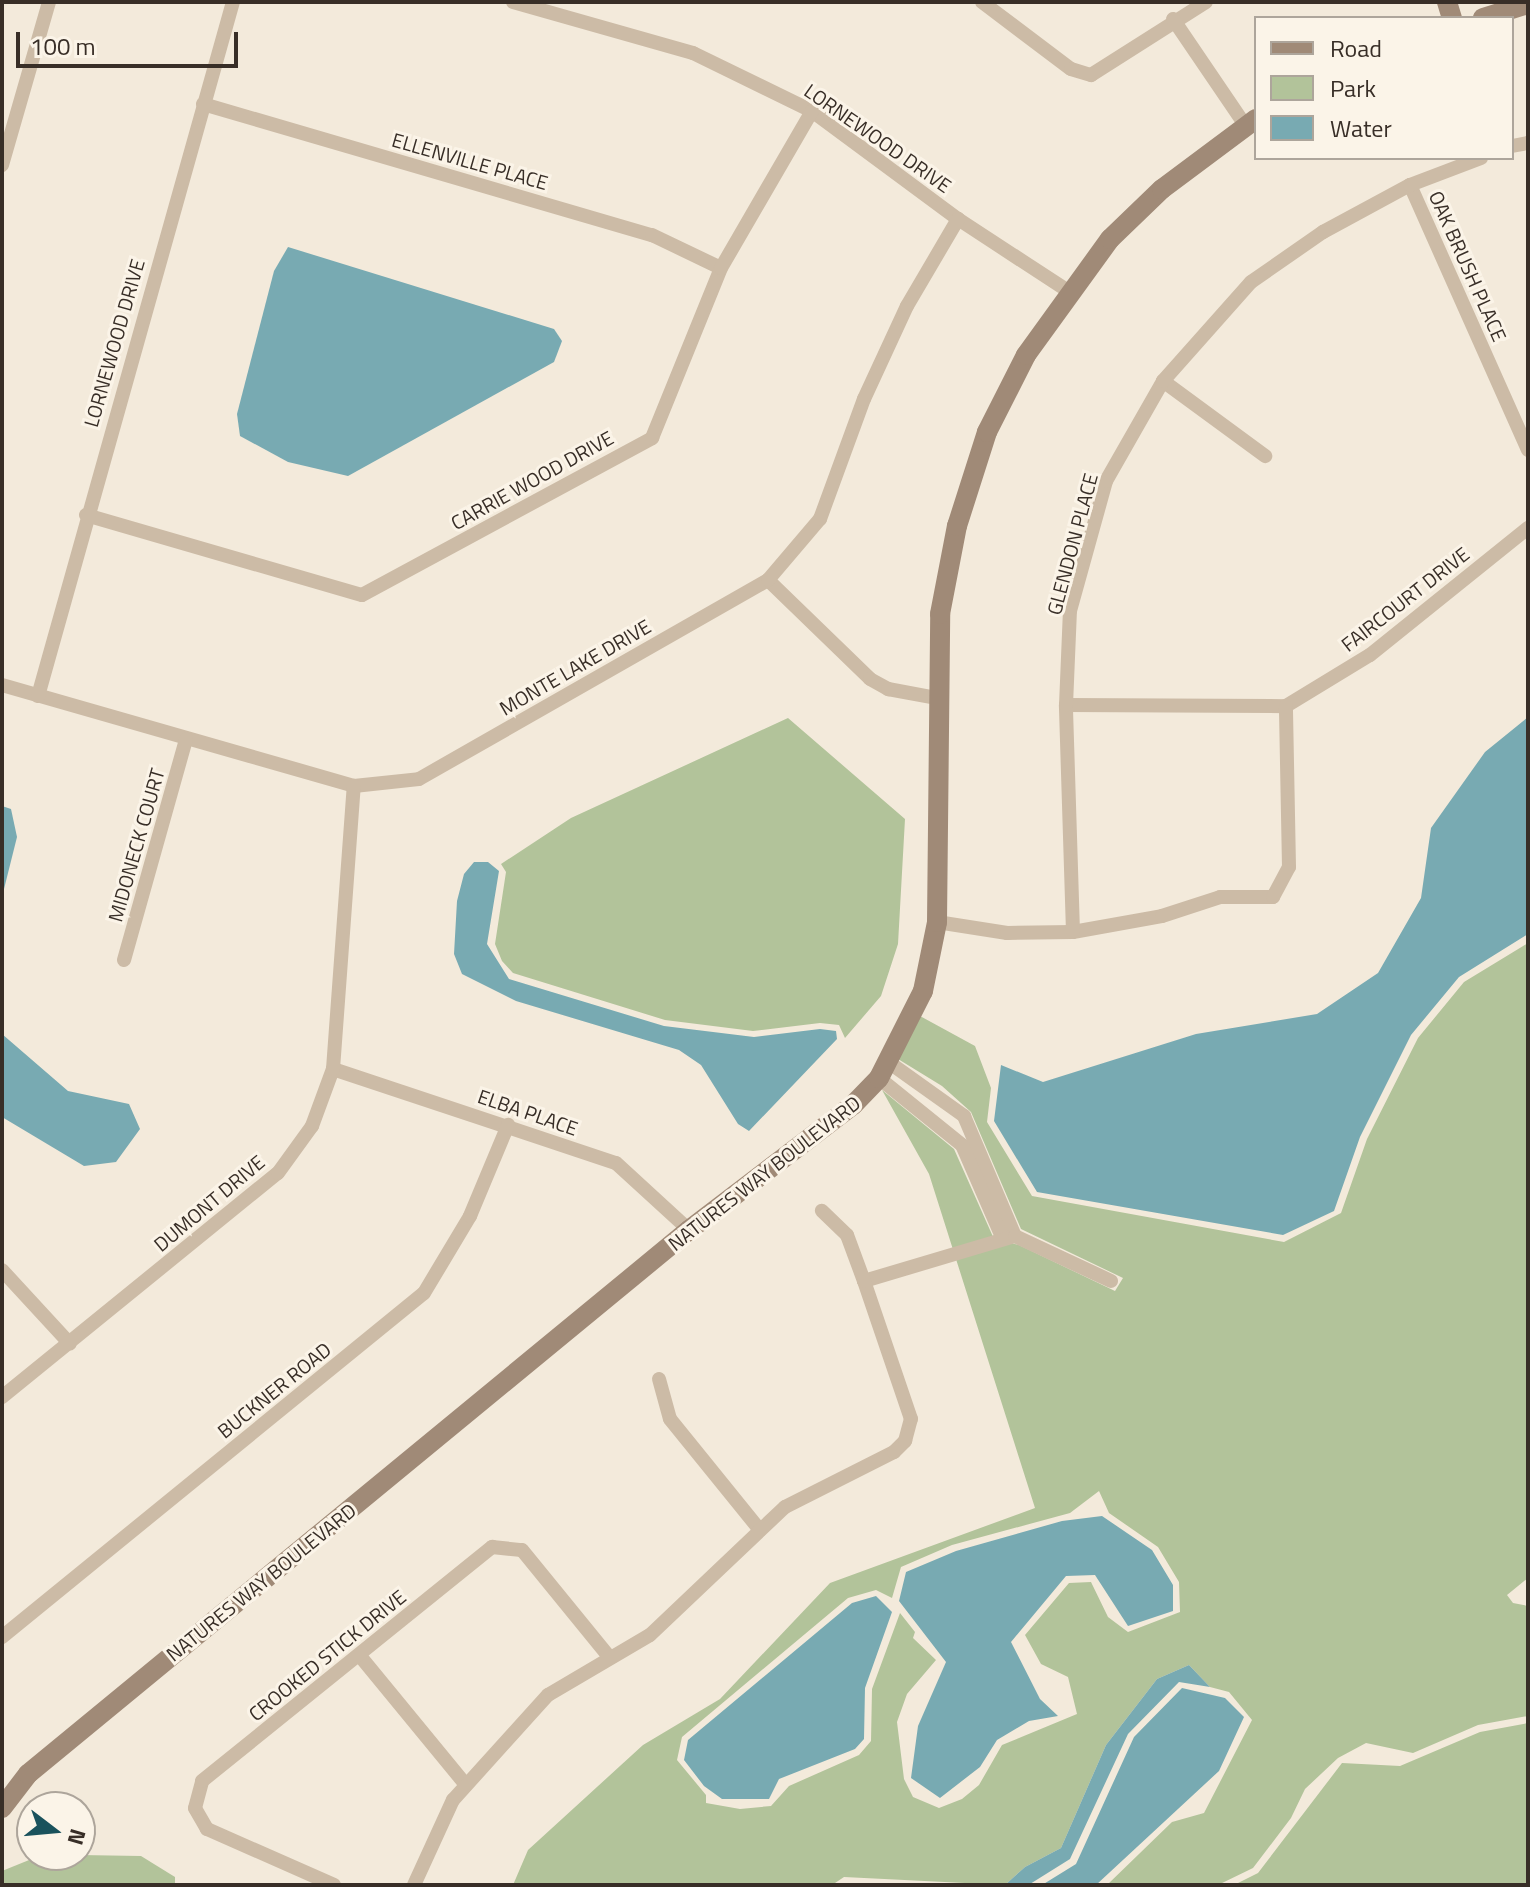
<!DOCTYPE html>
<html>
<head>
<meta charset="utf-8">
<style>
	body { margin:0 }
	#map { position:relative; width:1530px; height:1887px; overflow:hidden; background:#f3eadb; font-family:"Titillium Web",sans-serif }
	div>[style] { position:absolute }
	.green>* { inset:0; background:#b2c39a }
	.water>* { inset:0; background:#78aab2 }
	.street>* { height:14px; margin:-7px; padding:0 7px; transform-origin:7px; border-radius:7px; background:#ccbba6 }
	.secondary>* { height:20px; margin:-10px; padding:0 10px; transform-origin:10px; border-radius:10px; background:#a08a77 }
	span { translate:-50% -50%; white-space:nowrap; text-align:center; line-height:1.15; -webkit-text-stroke:6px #fbf4e8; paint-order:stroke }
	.street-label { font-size:20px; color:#382e27 }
	.frame { position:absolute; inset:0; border:4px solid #382e27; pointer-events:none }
	.legend { position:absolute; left:1254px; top:16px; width:260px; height:144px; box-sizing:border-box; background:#fbf4e8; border:2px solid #ada59b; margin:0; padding:10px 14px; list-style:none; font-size:24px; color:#382e27 }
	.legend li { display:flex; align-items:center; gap:16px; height:40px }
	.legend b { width:40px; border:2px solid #ada59b }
	.north { position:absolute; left:16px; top:1791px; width:80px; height:80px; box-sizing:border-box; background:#fbf4e8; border:2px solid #ada59b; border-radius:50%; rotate:106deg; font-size:22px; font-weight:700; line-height:32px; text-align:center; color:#382e27 }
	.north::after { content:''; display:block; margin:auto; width:28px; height:36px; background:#1a525c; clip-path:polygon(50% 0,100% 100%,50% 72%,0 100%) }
	.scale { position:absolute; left:16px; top:32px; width:222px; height:36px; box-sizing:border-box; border:4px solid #382e27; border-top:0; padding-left:10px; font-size:24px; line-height:28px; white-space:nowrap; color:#382e27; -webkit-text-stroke:6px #fbf4e8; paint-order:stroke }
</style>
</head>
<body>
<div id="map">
	<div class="green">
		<div style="clip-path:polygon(788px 718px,905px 819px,898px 944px,881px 996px,845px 1038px,839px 1025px,820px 1023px,753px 1031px,665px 1020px,513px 973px,502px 961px,495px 944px,506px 872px,501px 864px,571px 818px)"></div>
		<div style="clip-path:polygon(evenodd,1528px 943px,1528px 1578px,1507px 1595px,1513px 1603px,1528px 1606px,1528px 1716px,1478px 1725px,1413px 1753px,1366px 1743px,1338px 1758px,1305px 1789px,1291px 1818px,1253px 1868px,1218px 1885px,1107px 1885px,1172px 1822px,1204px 1813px,1252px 1720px,1229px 1692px,1210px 1687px,1189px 1665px,1157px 1679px,1106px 1745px,1061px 1848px,1025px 1867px,1005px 1885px,844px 1877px,832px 1885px,513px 1885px,528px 1850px,643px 1745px,720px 1699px,830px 1583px,1035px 1508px,929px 1174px,882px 1090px,954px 1149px,994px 1239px,1019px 1245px,1115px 1291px,1123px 1278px,1021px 1229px,971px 1112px,942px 1086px,898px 1059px,920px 1016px,975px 1046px,991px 1088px,987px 1122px,1032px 1196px,1284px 1242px,1341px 1213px,1367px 1139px,1418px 1038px,1464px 982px,1528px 943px,1099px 1491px,1109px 1513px,1158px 1547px,1179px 1582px,1180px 1612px,1128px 1632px,1108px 1617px,1091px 1582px,1069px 1583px,1025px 1635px,1041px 1664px,1068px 1677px,1077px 1714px,1002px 1745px,979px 1785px,962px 1799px,939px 1808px,913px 1797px,904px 1779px,897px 1722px,907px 1694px,936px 1660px,913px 1638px,915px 1632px,900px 1613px,872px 1689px,871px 1741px,859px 1755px,789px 1786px,771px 1806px,740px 1809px,706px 1803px,706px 1795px,677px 1760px,682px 1737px,848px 1598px,876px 1590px,892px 1598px,901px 1567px,952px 1545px,1070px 1513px,1099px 1491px)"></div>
		<div style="clip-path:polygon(1528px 1723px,1528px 1885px,1234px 1885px,1258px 1873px,1342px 1763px,1400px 1766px,1480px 1732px)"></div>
		<div style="clip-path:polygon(80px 1855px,141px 1856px,175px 1877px,175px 1885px,2px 1885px,2px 1871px,39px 1856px)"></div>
	</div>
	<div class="water">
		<div style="clip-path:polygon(288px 247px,554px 329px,562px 341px,554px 362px,348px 476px,288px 462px,240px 436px,237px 414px,274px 271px)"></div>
		<div style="clip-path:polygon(1528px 717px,1528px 934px,1459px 977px,1411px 1035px,1360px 1137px,1334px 1211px,1283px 1235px,1037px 1192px,994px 1121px,1001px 1065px,1043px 1082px,1196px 1034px,1317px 1014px,1378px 973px,1421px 898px,1431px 828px,1485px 752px)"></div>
		<div style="clip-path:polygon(2px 806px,11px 809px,17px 837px,2px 897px)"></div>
		<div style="clip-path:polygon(474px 862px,488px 862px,499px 871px,487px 944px,509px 979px,664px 1026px,754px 1037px,820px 1029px,836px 1031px,837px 1039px,749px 1131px,738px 1124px,701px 1065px,679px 1050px,516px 1001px,462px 974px,454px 954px,457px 901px,464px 874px)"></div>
		<div style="clip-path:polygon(2px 1034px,68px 1091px,129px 1104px,140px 1129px,116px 1162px,84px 1166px,2px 1117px)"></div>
		<div style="clip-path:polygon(1102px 1516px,1152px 1550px,1173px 1585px,1173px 1611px,1128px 1626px,1095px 1575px,1066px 1576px,1011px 1642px,1040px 1699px,1058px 1716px,1029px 1721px,997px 1740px,980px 1767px,940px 1798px,911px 1778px,918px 1726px,946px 1662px,899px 1601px,906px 1572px,956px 1551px,1062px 1521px)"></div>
		<div style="clip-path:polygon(876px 1596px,892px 1612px,865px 1688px,864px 1739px,855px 1749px,779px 1779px,769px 1799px,722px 1799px,704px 1786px,684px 1760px,688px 1740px,852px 1603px)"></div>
		<div style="clip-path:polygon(1189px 1665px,1210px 1687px,1179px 1682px,1128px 1734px,1070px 1859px,1030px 1884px,1005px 1885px,1025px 1867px,1061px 1848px,1106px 1745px,1157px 1679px)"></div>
		<div style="clip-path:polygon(1182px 1688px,1225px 1698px,1244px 1717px,1219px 1771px,1096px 1885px,1042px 1885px,1076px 1864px,1134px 1737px)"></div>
	</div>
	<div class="street">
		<div style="left:513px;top:2px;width:187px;rotate:15.8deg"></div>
		<div style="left:693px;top:53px;width:132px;rotate:26deg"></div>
		<div style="left:812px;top:111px;width:182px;rotate:36.5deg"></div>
		<div style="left:958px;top:219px;width:131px;rotate:33.2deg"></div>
		<div style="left:982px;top:2px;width:111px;rotate:37deg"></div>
		<div style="left:1071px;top:69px;width:21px;rotate:17deg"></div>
		<div style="left:1091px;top:75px;width:136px;rotate:-32.4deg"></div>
		<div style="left:1173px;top:19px;width:128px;rotate:55.8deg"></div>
		<div style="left:203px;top:104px;width:468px;rotate:16.3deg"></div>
		<div style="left:652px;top:235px;width:76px;rotate:25.6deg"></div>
		<div style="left:1512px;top:146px;width:16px;rotate:-11deg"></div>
		<div style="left:2px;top:165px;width:170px;rotate:-73.9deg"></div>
		<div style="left:1410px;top:185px;width:290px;rotate:66deg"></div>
		<div style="left:1163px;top:381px;width:127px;rotate:36.3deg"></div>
		<div style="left:86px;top:515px;width:287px;rotate:16.2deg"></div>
		<div style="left:362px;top:595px;width:330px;rotate:-28.4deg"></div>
		<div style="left:652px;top:438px;width:183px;rotate:-67.9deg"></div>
		<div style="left:721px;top:268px;width:181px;rotate:-59.9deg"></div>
		<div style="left:768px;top:580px;width:142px;rotate:44.1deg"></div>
		<div style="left:870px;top:679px;width:21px;rotate:29deg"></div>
		<div style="left:888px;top:689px;width:50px;rotate:10.4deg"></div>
		<div style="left:2px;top:685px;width:366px;rotate:16deg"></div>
		<div style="left:354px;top:786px;width:65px;rotate:-6.1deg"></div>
		<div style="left:419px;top:779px;width:402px;rotate:-29.7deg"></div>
		<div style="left:768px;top:580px;width:80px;rotate:-49.6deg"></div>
		<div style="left:820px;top:519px;width:128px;rotate:-69.9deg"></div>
		<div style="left:864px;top:399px;width:102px;rotate:-65.2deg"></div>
		<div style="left:907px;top:306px;width:101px;rotate:-59.6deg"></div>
		<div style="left:38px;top:696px;width:721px;rotate:-74.31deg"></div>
		<div style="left:1066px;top:705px;width:220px;rotate:0.3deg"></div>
		<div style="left:1286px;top:706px;width:98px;rotate:-31.3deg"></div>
		<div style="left:1370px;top:655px;width:203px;rotate:-38.8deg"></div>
		<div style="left:937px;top:922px;width:71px;rotate:8.9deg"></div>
		<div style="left:1007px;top:933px;width:66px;rotate:-0.9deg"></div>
		<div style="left:1073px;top:932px;width:90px;rotate:-10.2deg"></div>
		<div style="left:1162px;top:916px;width:61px;rotate:-18.1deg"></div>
		<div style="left:1220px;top:897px;width:53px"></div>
		<div style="left:1273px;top:897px;width:34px;rotate:-62deg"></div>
		<div style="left:1289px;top:867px;width:161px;rotate:-91.1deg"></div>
		<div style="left:1073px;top:932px;width:227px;rotate:-91.8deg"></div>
		<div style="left:1066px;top:705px;width:94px;rotate:-87.6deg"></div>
		<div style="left:1070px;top:611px;width:135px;rotate:-74.5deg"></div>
		<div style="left:1106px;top:481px;width:115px;rotate:-60.3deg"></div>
		<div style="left:1163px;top:381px;width:132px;rotate:-48.4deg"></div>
		<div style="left:1251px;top:282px;width:88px;rotate:-34.8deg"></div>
		<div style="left:1323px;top:232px;width:99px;rotate:-28.4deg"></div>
		<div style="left:1410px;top:185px;width:76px;rotate:-20.8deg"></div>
		<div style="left:124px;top:960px;width:229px;rotate:-74.3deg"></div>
		<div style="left:887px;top:1061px;width:95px;rotate:35.5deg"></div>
		<div style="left:964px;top:1116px;width:130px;rotate:67deg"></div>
		<div style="left:333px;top:1069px;width:298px;rotate:18.4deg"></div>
		<div style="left:616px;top:1163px;width:99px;rotate:42.5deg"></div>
		<div style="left:879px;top:1078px;width:107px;rotate:38.9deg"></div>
		<div style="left:962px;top:1145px;width:100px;rotate:66.5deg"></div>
		<div style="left:2px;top:1270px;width:100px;rotate:47.4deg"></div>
		<div style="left:864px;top:1281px;width:158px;rotate:-16.6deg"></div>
		<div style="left:1015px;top:1236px;width:106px;rotate:25.1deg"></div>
		<div style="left:659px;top:1379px;width:41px;rotate:74.6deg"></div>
		<div style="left:670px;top:1419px;width:143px;rotate:51deg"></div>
		<div style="left:2px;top:1397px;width:355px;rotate:-39.1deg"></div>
		<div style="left:278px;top:1173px;width:58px;rotate:-54.1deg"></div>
		<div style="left:312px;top:1126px;width:61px;rotate:-69.8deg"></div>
		<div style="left:333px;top:1069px;width:284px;rotate:-85.8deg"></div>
		<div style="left:2px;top:1637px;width:544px;rotate:-39.19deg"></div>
		<div style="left:424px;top:1293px;width:90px;rotate:-59.1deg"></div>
		<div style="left:470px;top:1216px;width:99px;rotate:-67.3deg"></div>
		<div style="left:360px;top:1656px;width:167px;rotate:50.6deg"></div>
		<div style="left:334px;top:1885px;width:139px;rotate:-156.2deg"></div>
		<div style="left:207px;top:1829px;width:24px;rotate:-120deg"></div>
		<div style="left:195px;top:1808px;width:28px;rotate:-75deg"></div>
		<div style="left:202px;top:1781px;width:373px;rotate:-38.9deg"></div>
		<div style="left:492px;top:1547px;width:30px;rotate:6deg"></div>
		<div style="left:522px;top:1550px;width:139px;rotate:50.8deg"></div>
		<div style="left:414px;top:1885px;width:94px;rotate:-65.4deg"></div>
		<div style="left:453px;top:1800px;width:142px;rotate:-47.9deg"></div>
		<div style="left:548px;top:1695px;width:118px;rotate:-30.5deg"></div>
		<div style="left:650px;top:1635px;width:186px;rotate:-43.5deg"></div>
		<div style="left:785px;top:1507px;width:122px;rotate:-26.8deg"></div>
		<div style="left:894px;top:1452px;width:16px;rotate:-45deg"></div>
		<div style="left:905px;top:1441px;width:23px;rotate:-75deg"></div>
		<div style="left:911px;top:1419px;width:146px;rotate:-108.8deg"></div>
		<div style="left:864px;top:1281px;width:49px;rotate:-110.3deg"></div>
		<div style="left:847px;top:1235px;width:35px;rotate:-136deg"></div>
	</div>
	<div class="secondary">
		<div style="left:1447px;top:2px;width:17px;rotate:73deg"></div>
		<div style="left:1483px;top:18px;width:47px;rotate:-17.3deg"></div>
		<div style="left:2px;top:1808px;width:43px;rotate:-52.6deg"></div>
		<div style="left:28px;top:1774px;width:856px;rotate:-39.45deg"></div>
		<div style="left:689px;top:1230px;width:206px;rotate:-37.3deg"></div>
		<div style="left:853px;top:1105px;width:37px;rotate:-46deg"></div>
		<div style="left:879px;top:1078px;width:97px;rotate:-63.2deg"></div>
		<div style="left:923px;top:991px;width:70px;rotate:-78.5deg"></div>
		<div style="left:937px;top:922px;width:308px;rotate:-89.4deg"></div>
		<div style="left:940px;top:614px;width:90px;rotate:-79.1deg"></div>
		<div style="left:957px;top:526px;width:99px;rotate:-72.3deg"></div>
		<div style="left:987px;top:432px;width:86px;rotate:-63.1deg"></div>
		<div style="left:1026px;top:355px;width:143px;rotate:-54.1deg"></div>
		<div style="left:1110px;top:239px;width:72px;rotate:-43.9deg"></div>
		<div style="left:1162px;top:189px;width:117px;rotate:-36.7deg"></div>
	</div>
	<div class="street-label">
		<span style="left:878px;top:138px;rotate:35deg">LORNEWOOD DRIVE</span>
		<span style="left:470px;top:161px;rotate:16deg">ELLENVILLE PLACE</span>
		<span style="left:1468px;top:266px;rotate:66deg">OAK BRUSH PLACE</span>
		<span style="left:114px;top:343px;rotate:-74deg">LORNEWOOD DRIVE</span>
		<span style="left:532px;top:480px;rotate:-29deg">CARRIE WOOD DRIVE</span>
		<span style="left:1072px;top:544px;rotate:-75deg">GLENDON PLACE</span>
		<span style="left:1405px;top:599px;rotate:-38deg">FAIRCOURT DRIVE</span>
		<span style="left:575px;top:667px;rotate:-30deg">MONTE LAKE DRIVE</span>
		<span style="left:136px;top:845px;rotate:-74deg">MIDONECK COURT</span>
		<span style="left:528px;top:1112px;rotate:19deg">ELBA PLACE</span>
		<span style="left:764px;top:1173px;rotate:-38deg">NATURES WAY BOULEVARD</span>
		<span style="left:209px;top:1203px;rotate:-40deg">DUMONT DRIVE</span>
		<span style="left:274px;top:1390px;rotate:-39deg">BUCKNER ROAD</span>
		<span style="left:261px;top:1582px;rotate:-39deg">NATURES WAY BOULEVARD</span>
		<span style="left:327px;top:1655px;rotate:-39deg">CROOKED STICK DRIVE</span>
	</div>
	<div class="frame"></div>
	<ul class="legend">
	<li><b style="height:10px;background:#a08a77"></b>Road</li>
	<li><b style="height:22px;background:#b2c39a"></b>Park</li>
	<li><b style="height:22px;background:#78aab2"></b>Water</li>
	</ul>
	<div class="north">N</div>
	<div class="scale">100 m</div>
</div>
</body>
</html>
